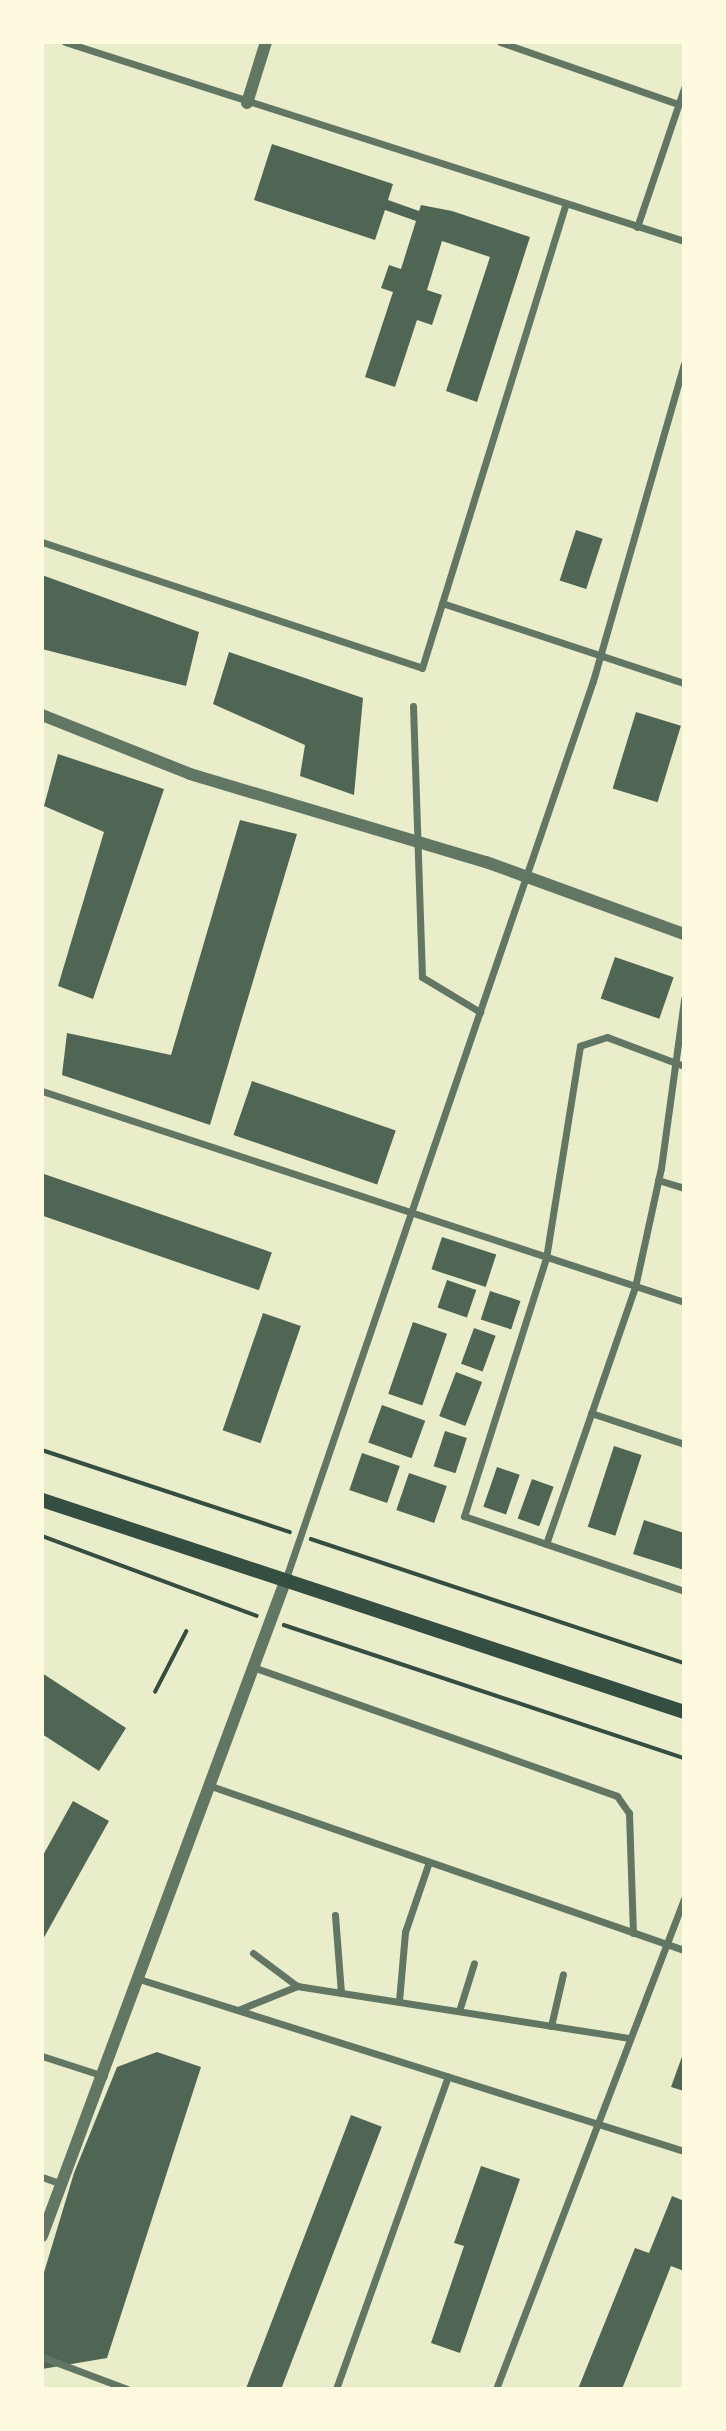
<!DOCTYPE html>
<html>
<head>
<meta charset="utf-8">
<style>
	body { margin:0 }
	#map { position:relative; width:726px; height:2431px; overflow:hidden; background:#e9edc9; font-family:"Asap Condensed",sans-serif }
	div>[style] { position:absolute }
	.building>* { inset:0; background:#4f6655; transform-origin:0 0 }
	.path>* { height:3.5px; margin:-1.75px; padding:0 1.75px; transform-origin:1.75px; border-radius:1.75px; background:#344e41 }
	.minor>* { height:7px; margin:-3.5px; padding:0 3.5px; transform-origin:3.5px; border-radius:3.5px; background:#617663 }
	.tertiary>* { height:12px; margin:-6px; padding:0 6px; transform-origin:6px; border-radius:6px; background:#617663 }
	.primary>* { height:14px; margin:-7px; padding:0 7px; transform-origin:7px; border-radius:7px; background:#344e41 }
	span { translate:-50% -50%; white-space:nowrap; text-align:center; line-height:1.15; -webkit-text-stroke:7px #fefae0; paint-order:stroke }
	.frame { position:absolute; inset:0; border:44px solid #fefae0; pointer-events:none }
</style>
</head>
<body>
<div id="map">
	<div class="building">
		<div style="clip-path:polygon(272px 144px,393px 184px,388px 200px,419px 211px,421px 205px,452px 211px,530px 237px,477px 402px,446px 391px,490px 257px,442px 241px,427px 290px,442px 295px,432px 325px,417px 320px,395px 387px,365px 377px,393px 292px,381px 288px,389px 265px,401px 269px,416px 221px,385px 210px,375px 240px,254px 200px)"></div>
		<div style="left:576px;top:530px;width:28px;height:53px;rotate:18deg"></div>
		<div style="clip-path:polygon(42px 575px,199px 632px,186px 686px,42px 649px)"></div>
		<div style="clip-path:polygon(229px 652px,363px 698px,354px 795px,300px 776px,305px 745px,213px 704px)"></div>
		<div style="left:636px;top:712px;width:47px;height:80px;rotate:17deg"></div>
		<div style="clip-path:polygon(58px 754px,164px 789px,93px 999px,58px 986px,104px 832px,44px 806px)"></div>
		<div style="clip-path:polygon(240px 820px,297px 834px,210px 1125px,62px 1075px,67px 1033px,171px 1055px)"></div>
		<div style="left:615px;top:957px;width:62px;height:44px;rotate:19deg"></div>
		<div style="left:252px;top:1081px;width:152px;height:57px;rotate:19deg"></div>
		<div style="left:44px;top:1174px;width:241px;height:40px;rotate:19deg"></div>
		<div style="left:442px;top:1237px;width:57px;height:34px;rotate:18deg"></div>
		<div style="left:447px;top:1280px;width:31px;height:29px;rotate:19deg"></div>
		<div style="left:490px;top:1291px;width:32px;height:30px;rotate:18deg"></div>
		<div style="left:263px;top:1313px;width:40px;height:124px;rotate:19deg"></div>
		<div style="left:413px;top:1322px;width:36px;height:76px;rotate:19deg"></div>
		<div style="left:474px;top:1328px;width:23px;height:38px;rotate:20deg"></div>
		<div style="left:456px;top:1372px;width:28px;height:47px;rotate:21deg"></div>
		<div style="left:382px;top:1405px;width:46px;height:40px;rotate:20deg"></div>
		<div style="left:445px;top:1431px;width:23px;height:37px;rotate:18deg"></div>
		<div style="left:614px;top:1446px;width:29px;height:85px;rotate:18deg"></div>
		<div style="left:362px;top:1453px;width:40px;height:39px;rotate:19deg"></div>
		<div style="left:497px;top:1467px;width:24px;height:42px;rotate:19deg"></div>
		<div style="left:409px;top:1473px;width:40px;height:39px;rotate:19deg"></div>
		<div style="left:532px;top:1479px;width:23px;height:42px;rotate:20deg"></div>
		<div style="clip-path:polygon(644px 1520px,684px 1533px,684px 1570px,633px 1554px)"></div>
		<div style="clip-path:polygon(42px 1673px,126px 1728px,99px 1771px,42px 1734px)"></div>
		<div style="clip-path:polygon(73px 1801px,109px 1821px,42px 1941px,42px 1857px)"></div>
		<div style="clip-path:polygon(684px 2051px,684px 2091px,671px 2087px)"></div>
		<div style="clip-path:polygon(157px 2052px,201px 2067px,107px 2358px,42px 2369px,42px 2279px,74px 2173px,117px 2067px)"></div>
		<div style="left:351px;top:2115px;width:33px;height:293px;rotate:21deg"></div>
		<div style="clip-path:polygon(481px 2166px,520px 2179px,460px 2353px,431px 2343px,464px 2246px,454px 2243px)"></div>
		<div style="clip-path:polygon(672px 2196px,684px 2201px,684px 2271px,671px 2266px,622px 2389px,578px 2389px,635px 2248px,649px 2253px)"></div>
	</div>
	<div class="path">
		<div style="left:42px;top:1450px;width:261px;rotate:18.3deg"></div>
		<div style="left:42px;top:1536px;width:229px;rotate:20.4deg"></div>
		<div style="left:311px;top:1539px;width:393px;rotate:18.4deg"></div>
		<div style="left:284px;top:1625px;width:422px;rotate:18.4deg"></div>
		<div style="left:155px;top:1692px;width:68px;rotate:-62.7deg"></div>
	</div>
	<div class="minor">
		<div style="left:65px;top:42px;width:650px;rotate:17.82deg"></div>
		<div style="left:500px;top:42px;width:188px;rotate:19.2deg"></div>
		<div style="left:637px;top:227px;width:147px;rotate:-71.3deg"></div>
		<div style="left:42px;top:542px;width:400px;rotate:18.3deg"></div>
		<div style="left:422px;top:668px;width:486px;rotate:-72.8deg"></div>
		<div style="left:442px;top:603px;width:255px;rotate:18.3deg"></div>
		<div style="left:413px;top:706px;width:271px;rotate:88.1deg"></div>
		<div style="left:422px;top:977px;width:68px;rotate:31.1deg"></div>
		<div style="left:684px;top:1066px;width:82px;rotate:-159.4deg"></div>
		<div style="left:607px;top:1037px;width:28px;rotate:162deg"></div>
		<div style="left:580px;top:1046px;width:215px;rotate:99.1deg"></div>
		<div style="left:546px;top:1258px;width:271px;rotate:107.6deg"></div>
		<div style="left:464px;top:1516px;width:232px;rotate:18.8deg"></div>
		<div style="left:42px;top:1091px;width:676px;rotate:18.19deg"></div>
		<div style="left:658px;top:1180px;width:27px;rotate:17deg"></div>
		<div style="left:591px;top:1413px;width:98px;rotate:18.4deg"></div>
		<div style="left:546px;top:1544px;width:272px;rotate:-70.9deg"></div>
		<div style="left:635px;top:1287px;width:122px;rotate:-77.7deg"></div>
		<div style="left:661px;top:1168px;width:171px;rotate:-82.2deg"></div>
		<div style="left:285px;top:1581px;width:951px;rotate:-71.11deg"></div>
		<div style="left:593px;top:681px;width:330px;rotate:-74deg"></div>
		<div style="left:253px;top:1667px;width:386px;rotate:19.5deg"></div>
		<div style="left:617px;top:1796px;width:21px;rotate:55deg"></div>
		<div style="left:629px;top:1813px;width:120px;rotate:88.1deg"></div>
		<div style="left:208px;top:1785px;width:504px;rotate:19.12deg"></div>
		<div style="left:335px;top:1915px;width:78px;rotate:85.6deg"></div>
		<div style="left:253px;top:1953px;width:55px;rotate:36.9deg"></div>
		<div style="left:139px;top:1979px;width:571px;rotate:17.52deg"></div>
		<div style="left:399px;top:2001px;width:69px;rotate:-85deg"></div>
		<div style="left:405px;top:1932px;width:74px;rotate:-71.1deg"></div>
		<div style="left:238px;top:2010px;width:64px;rotate:-22.1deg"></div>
		<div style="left:297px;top:1986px;width:337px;rotate:8.9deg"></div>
		<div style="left:459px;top:2011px;width:50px;rotate:-72.6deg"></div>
		<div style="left:551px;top:2026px;width:53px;rotate:-77deg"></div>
		<div style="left:42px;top:2056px;width:65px;rotate:17.9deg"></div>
		<div style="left:42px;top:2177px;width:21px;rotate:19deg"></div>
		<div style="left:42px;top:2357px;width:91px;rotate:20.6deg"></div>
		<div style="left:336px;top:2389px;width:332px;rotate:-70.3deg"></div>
		<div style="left:496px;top:2389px;width:525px;rotate:-69.01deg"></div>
	</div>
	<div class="tertiary">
		<div style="left:247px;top:103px;width:64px;rotate:-72.7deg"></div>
		<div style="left:42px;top:715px;width:159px;rotate:21.7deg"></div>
		<div style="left:190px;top:774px;width:309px;rotate:16.6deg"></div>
		<div style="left:486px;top:862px;width:211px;rotate:20deg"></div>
		<div style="left:42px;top:2236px;width:698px;rotate:-69.62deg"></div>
	</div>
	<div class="primary">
		<div style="left:42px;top:1500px;width:676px;rotate:18.27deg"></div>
	</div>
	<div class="frame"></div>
</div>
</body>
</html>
